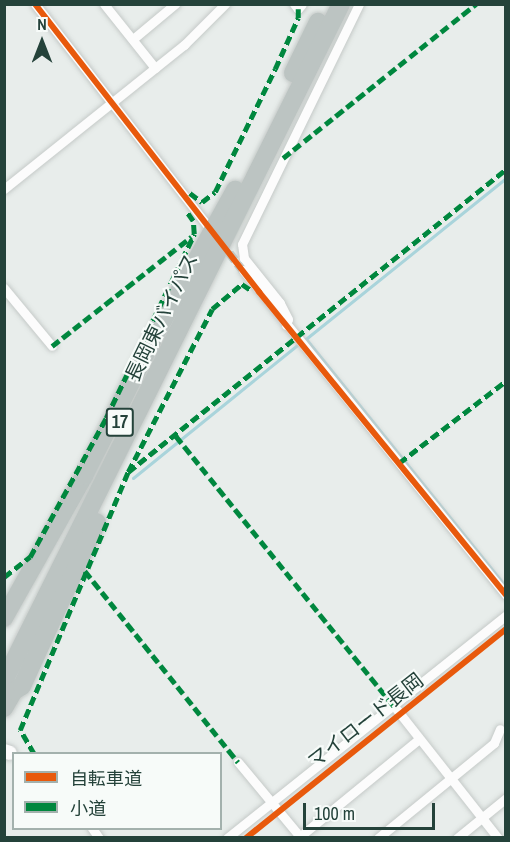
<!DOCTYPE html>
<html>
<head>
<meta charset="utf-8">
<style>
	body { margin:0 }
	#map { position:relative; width:510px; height:842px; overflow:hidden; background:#e8edeb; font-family:"Archivo Narrow","Noto Sans JP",sans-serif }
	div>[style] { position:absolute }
	.stream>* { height:3px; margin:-1.5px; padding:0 1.5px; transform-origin:1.5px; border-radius:1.5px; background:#a9d4db }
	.street-tunnel>* { height:9px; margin-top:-4.5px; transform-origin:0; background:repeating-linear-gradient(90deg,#c1cbc8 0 9px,transparent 0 13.5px) }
	.roads { filter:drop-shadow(0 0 2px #c5cac8) drop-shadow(0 0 2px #c5cac8) }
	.street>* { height:9px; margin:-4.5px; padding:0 4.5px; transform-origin:4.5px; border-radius:4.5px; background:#fcfcfc }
	.secondary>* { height:14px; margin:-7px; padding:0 7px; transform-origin:7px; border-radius:7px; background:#fcfcfc }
	.highway>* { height:18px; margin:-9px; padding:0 9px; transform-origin:9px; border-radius:9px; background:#bcc4c2 }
	.quiet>* { height:4.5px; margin-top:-2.25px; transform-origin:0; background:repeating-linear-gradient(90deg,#00873e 0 9px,transparent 0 13.5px) }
	.cycleway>* { height:6px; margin:-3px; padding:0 3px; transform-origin:3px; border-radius:3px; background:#e8590c }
	span { translate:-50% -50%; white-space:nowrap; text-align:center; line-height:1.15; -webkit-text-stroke:4.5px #f7fbf9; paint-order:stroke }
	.shield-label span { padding:2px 4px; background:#f7fbf9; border:2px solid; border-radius:4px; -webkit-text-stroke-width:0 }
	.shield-label { font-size:18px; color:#24423a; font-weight:700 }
	.street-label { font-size:20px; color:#24423a }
	.frame { position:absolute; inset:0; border:6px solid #24423a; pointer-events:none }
	.legend { position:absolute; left:12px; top:752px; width:210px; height:78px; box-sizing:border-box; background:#f7fbf9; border:2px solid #a3b1ad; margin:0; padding:8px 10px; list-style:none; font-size:18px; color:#24423a }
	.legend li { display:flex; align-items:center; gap:12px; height:30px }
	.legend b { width:30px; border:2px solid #a3b1ad }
	.north { position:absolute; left:12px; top:12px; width:60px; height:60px; -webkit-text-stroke:4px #f7fbf9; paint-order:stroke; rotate:0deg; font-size:16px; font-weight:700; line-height:24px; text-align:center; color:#24423a }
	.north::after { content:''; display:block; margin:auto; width:21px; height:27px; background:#24423a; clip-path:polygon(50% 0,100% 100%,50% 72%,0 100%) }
	.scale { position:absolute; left:303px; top:803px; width:132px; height:27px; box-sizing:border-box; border:3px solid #24423a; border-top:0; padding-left:8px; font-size:18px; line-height:21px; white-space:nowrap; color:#24423a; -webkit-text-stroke:4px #f7fbf9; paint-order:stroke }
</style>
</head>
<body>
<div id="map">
	<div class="stream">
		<div style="left:506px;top:178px;width:257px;rotate:141.2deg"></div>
		<div style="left:306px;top:339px;width:319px;rotate:51.1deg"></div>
		<div style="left:133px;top:478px;width:211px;rotate:-39deg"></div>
	</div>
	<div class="street-tunnel">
		<div style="left:221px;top:242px;width:36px;rotate:52deg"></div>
	</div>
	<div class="roads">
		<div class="street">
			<div style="left:35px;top:4px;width:279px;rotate:52.1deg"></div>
			<div style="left:104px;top:4px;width:82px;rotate:51.4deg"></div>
			<div style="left:294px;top:4px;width:6px;rotate:51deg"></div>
			<div style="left:298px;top:9px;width:6px;rotate:-51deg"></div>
			<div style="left:133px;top:39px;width:55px;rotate:-39.8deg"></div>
			<div style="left:4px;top:189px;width:231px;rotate:-38.7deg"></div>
			<div style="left:184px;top:45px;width:58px;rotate:-45deg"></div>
			<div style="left:243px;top:270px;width:418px;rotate:51deg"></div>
			<div style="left:4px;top:288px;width:75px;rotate:50.4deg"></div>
			<div style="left:286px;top:325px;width:6px;rotate:-72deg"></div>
			<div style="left:288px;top:319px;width:18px;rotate:-117deg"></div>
			<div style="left:280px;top:303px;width:58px;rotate:-128.7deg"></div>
			<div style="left:244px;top:258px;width:14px;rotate:-98deg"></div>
			<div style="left:242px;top:244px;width:267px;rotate:-64deg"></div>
			<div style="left:394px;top:706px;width:168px;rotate:51.8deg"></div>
			<div style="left:238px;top:762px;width:99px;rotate:50.3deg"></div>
			<div style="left:92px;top:828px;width:12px;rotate:55deg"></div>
			<div style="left:227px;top:838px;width:357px;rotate:-38.6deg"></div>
			<div style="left:298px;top:838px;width:156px;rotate:-39.3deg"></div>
			<div style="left:378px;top:838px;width:150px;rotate:-39.3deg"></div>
			<div style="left:494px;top:743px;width:15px;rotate:-67deg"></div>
			<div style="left:457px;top:838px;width:63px;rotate:-39.2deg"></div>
		</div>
		<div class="secondary">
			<div style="left:4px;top:751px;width:6px;rotate:18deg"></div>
		</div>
		<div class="highway">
			<div style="left:293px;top:73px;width:57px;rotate:-63.9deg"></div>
			<div style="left:4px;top:618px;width:163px;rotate:-60.6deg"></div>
			<div style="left:84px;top:476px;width:158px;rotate:-63.3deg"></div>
			<div style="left:155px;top:335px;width:166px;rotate:-61.1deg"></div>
			<div style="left:4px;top:681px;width:756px;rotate:-63.54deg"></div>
			<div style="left:4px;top:708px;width:20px;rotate:-60deg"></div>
			<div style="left:14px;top:691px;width:9px;rotate:-32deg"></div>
			<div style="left:22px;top:686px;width:180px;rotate:-65.4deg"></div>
		</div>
	</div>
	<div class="quiet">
		<div style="left:283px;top:158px;width:247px;rotate:-38.6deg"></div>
		<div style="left:190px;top:193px;width:15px;rotate:37deg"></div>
		<div style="left:202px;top:202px;width:16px;rotate:-38deg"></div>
		<div style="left:215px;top:192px;width:137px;rotate:-64deg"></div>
		<div style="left:275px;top:69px;width:56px;rotate:-65.7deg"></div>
		<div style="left:298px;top:18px;width:9px;rotate:-90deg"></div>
		<div style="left:52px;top:346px;width:177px;rotate:-38.1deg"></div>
		<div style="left:176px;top:436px;width:347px;rotate:51.1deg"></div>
		<div style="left:399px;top:463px;width:135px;rotate:-37.5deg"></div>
		<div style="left:128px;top:472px;width:484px;rotate:-38.7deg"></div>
		<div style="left:85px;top:571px;width:245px;rotate:51.3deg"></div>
		<div style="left:4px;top:577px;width:33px;rotate:-38deg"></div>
		<div style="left:30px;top:557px;width:158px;rotate:-61.3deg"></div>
		<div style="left:106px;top:418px;width:204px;rotate:-64.4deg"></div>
		<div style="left:194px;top:234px;width:13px;rotate:-94deg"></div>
		<div style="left:193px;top:221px;width:12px;rotate:-125deg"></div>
		<div style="left:34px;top:754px;width:28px;rotate:-120deg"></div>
		<div style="left:20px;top:730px;width:280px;rotate:-67.3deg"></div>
		<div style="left:128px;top:472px;width:183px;rotate:-62.7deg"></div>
		<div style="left:212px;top:309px;width:39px;rotate:-40deg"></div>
		<div style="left:242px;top:284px;width:11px;rotate:34deg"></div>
	</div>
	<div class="cycleway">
		<div style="left:35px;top:4px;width:365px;rotate:52.1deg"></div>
		<div style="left:259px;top:292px;width:391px;rotate:50.8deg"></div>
		<div style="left:246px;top:838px;width:334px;rotate:-38.8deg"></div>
	</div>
	<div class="shield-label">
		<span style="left:120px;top:422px">17</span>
	</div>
	<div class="street-label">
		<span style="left:161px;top:317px;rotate:-64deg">長岡東バイパス</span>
		<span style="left:365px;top:720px;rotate:-38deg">マイロード長岡</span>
	</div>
	<div class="frame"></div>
	<ul class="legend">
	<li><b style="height:8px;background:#e8590c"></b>自転車道</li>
	<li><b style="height:8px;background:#00873e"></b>小道</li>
	</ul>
	<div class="north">N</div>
	<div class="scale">100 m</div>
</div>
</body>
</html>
